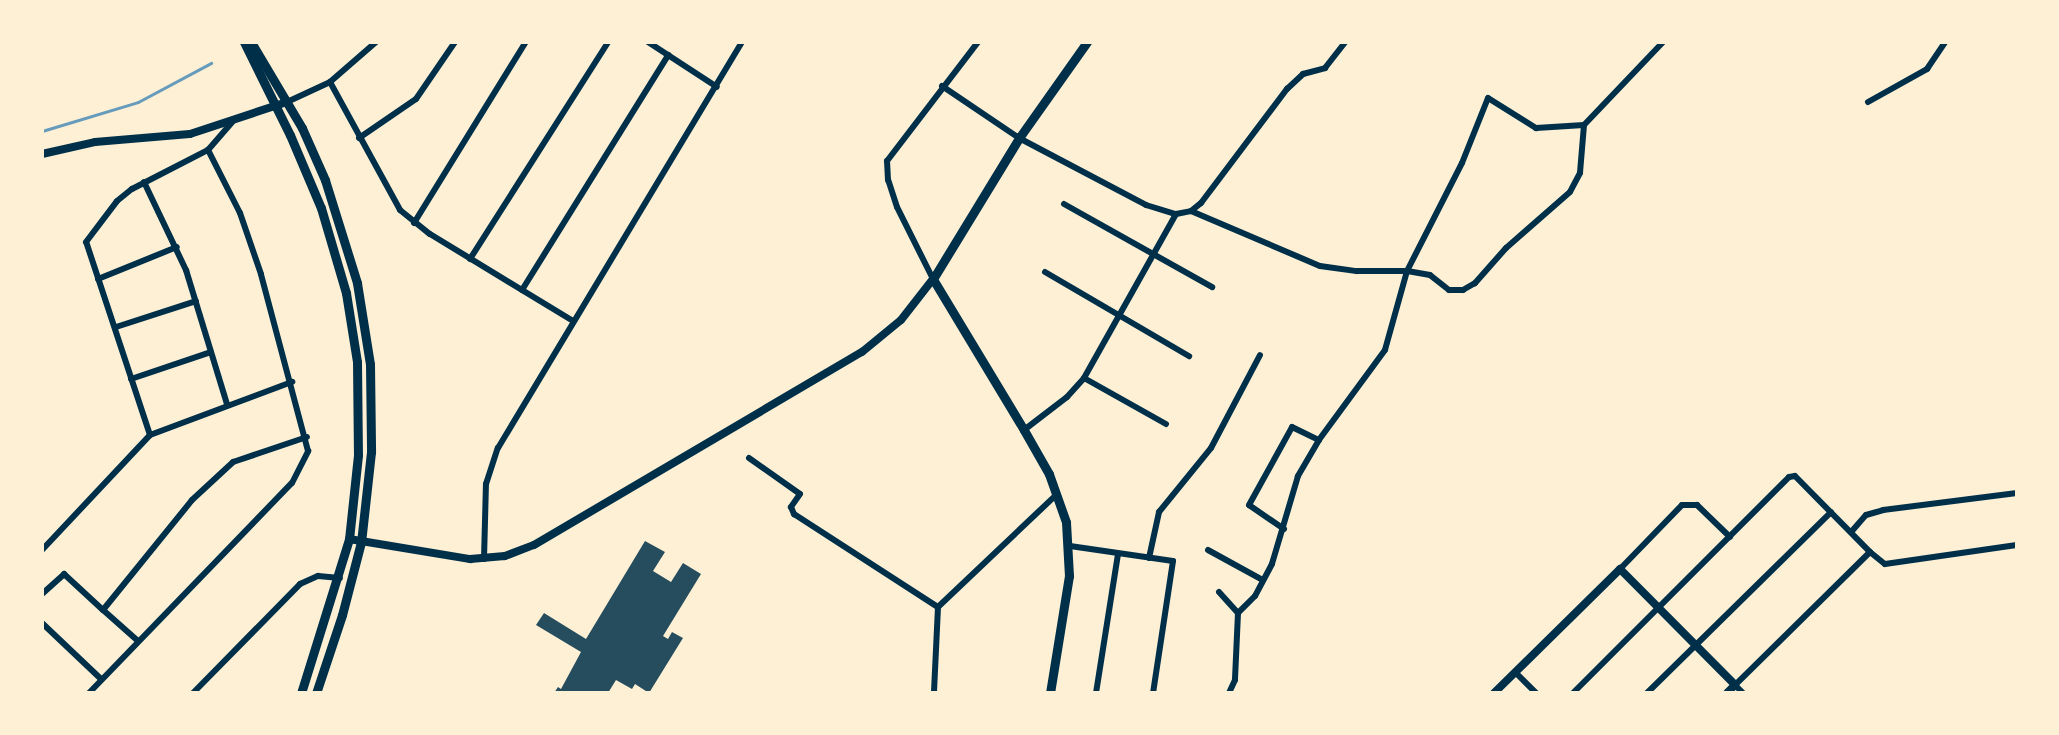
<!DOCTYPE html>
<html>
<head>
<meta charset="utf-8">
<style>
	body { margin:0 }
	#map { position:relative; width:2059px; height:735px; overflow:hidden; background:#fdf0d5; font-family:"Work Sans",sans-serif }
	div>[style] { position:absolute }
	.stream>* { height:3px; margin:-1.5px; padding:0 1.5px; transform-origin:1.5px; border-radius:1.5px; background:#669bbc }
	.building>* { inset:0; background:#264d5e }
	.minor>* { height:6px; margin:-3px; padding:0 3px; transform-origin:3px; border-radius:3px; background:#003049 }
	.tertiary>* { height:8px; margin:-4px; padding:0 4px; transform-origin:4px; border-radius:4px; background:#003049 }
	.secondary>* { height:9px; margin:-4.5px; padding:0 4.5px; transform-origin:4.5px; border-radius:4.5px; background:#003049 }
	span { translate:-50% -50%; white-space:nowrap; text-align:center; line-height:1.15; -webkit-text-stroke:4.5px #fdf0d5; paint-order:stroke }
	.frame { position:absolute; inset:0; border:44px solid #fdf0d5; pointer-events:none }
</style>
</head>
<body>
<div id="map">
	<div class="stream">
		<div style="left:42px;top:131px;width:100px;rotate:-16.8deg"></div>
		<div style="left:138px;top:102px;width:83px;rotate:-28.1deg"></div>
	</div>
	<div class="building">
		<div style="clip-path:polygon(645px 541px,665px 552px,653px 571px,671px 582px,683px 563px,701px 574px,663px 636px,668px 639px,672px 632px,683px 638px,649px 693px,635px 684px,632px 689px,616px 680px,608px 693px,554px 693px,558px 687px,561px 689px,581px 652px,536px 625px,544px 613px,586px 639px)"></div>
	</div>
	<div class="minor">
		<div style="left:648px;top:42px;width:82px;rotate:33.1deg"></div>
		<div style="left:330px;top:82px;width:146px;rotate:61.3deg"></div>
		<div style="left:400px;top:210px;width:38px;rotate:39deg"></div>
		<div style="left:430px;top:234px;width:167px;rotate:31.3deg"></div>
		<div style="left:942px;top:86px;width:93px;rotate:34deg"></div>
		<div style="left:1019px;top:138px;width:144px;rotate:27.8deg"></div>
		<div style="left:1146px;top:205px;width:31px;rotate:17deg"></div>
		<div style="left:1176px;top:214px;width:15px;rotate:-11deg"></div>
		<div style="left:1191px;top:211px;width:13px;rotate:-39deg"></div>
		<div style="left:1201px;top:203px;width:143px;rotate:-53deg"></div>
		<div style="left:1287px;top:89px;width:22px;rotate:-43deg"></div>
		<div style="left:1303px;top:74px;width:23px;rotate:-15deg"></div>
		<div style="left:1325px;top:68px;width:33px;rotate:-52deg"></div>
		<div style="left:287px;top:102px;width:47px;rotate:-24.9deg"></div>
		<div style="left:330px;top:82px;width:61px;rotate:-41deg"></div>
		<div style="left:1868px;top:102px;width:68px;rotate:-29.2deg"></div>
		<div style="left:1927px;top:69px;width:32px;rotate:-56deg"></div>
		<div style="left:1584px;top:125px;width:48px;rotate:94.8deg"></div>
		<div style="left:1580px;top:173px;width:21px;rotate:118deg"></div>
		<div style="left:1570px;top:192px;width:85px;rotate:138.8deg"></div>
		<div style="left:1506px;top:248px;width:47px;rotate:131.5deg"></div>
		<div style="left:1475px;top:283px;width:14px;rotate:150deg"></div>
		<div style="left:1463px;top:290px;width:14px;rotate:180deg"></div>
		<div style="left:1449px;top:290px;width:24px;rotate:-142deg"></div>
		<div style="left:1430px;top:275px;width:23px;rotate:-170deg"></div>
		<div style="left:1407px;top:271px;width:121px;rotate:-63deg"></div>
		<div style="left:1462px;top:163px;width:70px;rotate:-68.2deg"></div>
		<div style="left:1488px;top:98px;width:57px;rotate:32deg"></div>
		<div style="left:1536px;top:128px;width:48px;rotate:-3.6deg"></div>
		<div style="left:1584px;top:125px;width:115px;rotate:-46.4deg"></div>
		<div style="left:359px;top:138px;width:69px;rotate:-34.4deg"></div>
		<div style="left:416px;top:99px;width:69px;rotate:-55.6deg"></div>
		<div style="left:144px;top:182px;width:98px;rotate:64.5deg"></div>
		<div style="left:186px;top:270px;width:140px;rotate:73deg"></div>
		<div style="left:1064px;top:204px;width:170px;rotate:29.3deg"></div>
		<div style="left:1191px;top:211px;width:140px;rotate:23.1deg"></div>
		<div style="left:1320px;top:266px;width:37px;rotate:8deg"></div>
		<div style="left:1357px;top:271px;width:50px"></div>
		<div style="left:1407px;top:271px;width:82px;rotate:105.6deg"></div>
		<div style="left:1385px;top:350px;width:112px;rotate:126.3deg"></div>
		<div style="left:1319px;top:440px;width:42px;rotate:120.3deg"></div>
		<div style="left:1298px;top:476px;width:92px;rotate:106.5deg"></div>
		<div style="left:1272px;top:564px;width:36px;rotate:118deg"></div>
		<div style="left:1255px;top:596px;width:24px;rotate:135deg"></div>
		<div style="left:1238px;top:613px;width:67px;rotate:92.6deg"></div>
		<div style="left:1235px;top:680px;width:14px;rotate:115deg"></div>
		<div style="left:414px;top:223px;width:213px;rotate:-58.3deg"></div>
		<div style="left:470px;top:259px;width:257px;rotate:-57.5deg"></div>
		<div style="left:1045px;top:272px;width:167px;rotate:30.3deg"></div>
		<div style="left:98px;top:279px;width:85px;rotate:-22.1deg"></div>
		<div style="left:933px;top:279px;width:80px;rotate:-116.6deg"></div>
		<div style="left:897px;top:207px;width:28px;rotate:-108deg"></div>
		<div style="left:888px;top:180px;width:19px;rotate:-93deg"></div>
		<div style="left:887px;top:161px;width:150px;rotate:-52.6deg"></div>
		<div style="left:522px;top:290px;width:277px;rotate:-58.1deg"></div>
		<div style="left:116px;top:327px;width:84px;rotate:-18deg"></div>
		<div style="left:1084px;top:378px;width:94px;rotate:29.3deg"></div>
		<div style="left:131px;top:379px;width:84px;rotate:-18.6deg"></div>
		<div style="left:1024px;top:430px;width:54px;rotate:-37.5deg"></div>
		<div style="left:1067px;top:397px;width:25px;rotate:-48deg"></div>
		<div style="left:1084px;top:378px;width:188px;rotate:-60.7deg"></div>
		<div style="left:150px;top:435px;width:203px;rotate:-108.3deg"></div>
		<div style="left:86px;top:242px;width:51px;rotate:-52.9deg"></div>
		<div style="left:117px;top:201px;width:19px;rotate:-39deg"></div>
		<div style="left:132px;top:189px;width:85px;rotate:-27.2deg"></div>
		<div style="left:208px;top:150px;width:37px;rotate:-49deg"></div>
		<div style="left:749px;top:458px;width:62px;rotate:35.2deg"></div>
		<div style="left:800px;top:494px;width:16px;rotate:125deg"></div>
		<div style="left:791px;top:507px;width:8px;rotate:67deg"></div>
		<div style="left:794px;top:514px;width:171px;rotate:32.9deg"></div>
		<div style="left:938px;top:607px;width:86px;rotate:92.7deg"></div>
		<div style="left:1284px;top:529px;width:42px;rotate:-145.6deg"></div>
		<div style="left:1249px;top:505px;width:89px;rotate:-61.1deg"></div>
		<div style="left:1292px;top:427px;width:30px;rotate:26deg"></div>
		<div style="left:1852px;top:531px;width:21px;rotate:-49deg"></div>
		<div style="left:1866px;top:515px;width:18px;rotate:-16deg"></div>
		<div style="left:1883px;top:510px;width:135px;rotate:-7.2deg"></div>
		<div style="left:1070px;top:546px;width:104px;rotate:8.3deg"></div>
		<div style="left:1173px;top:561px;width:134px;rotate:98.6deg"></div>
		<div style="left:42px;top:550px;width:158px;rotate:-46.8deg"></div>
		<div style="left:150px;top:435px;width:152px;rotate:-20.5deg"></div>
		<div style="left:1208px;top:550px;width:60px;rotate:28.7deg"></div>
		<div style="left:1870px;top:552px;width:19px;rotate:39deg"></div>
		<div style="left:1885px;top:564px;width:133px;rotate:-8.2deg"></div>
		<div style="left:1149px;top:558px;width:47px;rotate:-77.7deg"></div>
		<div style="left:1159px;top:512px;width:82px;rotate:-50.9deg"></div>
		<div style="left:1211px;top:448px;width:105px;rotate:-62.2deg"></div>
		<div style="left:484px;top:559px;width:75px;rotate:-88.5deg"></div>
		<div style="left:486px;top:484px;width:38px;rotate:-72deg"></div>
		<div style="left:498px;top:448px;width:474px;rotate:-59deg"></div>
		<div style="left:1620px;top:569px;width:89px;rotate:-45.9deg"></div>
		<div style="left:1682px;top:505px;width:15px"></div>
		<div style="left:1697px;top:505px;width:46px;rotate:44.1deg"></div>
		<div style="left:1219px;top:592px;width:28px;rotate:48deg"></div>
		<div style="left:42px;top:594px;width:30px;rotate:-42deg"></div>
		<div style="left:64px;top:574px;width:53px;rotate:42.7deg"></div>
		<div style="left:938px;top:607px;width:164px;rotate:-43.5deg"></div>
		<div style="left:42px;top:623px;width:81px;rotate:43.5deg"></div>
		<div style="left:138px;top:641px;width:47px;rotate:-138.5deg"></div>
		<div style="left:103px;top:610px;width:141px;rotate:-51deg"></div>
		<div style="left:192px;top:500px;width:56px;rotate:-42.8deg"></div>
		<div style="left:233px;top:462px;width:78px;rotate:-18.7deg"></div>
		<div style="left:1515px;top:672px;width:30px;rotate:45deg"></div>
		<div style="left:89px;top:693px;width:292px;rotate:-46deg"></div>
		<div style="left:292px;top:483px;width:36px;rotate:-63deg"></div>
		<div style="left:308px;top:451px;width:183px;rotate:-104.9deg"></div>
		<div style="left:261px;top:274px;width:65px;rotate:-109deg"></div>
		<div style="left:240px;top:213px;width:71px;rotate:-116.9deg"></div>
		<div style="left:193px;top:693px;width:153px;rotate:-45.5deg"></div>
		<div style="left:300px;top:584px;width:20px;rotate:-24deg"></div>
		<div style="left:318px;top:576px;width:22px;rotate:5deg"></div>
		<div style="left:1096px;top:693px;width:141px;rotate:-81deg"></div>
		<div style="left:1573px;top:693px;width:305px;rotate:-45deg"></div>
		<div style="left:1789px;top:477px;width:6px;rotate:-9deg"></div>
		<div style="left:1795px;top:476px;width:107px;rotate:45.4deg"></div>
		<div style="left:1870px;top:552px;width:190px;rotate:135.4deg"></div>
		<div style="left:1735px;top:685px;width:11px;rotate:45deg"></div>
		<div style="left:1647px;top:693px;width:258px;rotate:-44.5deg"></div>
	</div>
	<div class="tertiary">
		<div style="left:42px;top:154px;width:54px;rotate:-12.8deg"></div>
		<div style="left:95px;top:142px;width:95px;rotate:-4.8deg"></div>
		<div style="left:190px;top:134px;width:102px;rotate:-18.3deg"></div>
		<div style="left:349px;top:539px;width:123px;rotate:9.4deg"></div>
		<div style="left:470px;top:559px;width:35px;rotate:-5deg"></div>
		<div style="left:505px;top:556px;width:31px;rotate:-21deg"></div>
		<div style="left:534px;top:545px;width:381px;rotate:-30.5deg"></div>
		<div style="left:862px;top:352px;width:50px;rotate:-39.4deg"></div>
		<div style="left:901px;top:320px;width:52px;rotate:-52deg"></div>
		<div style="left:1494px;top:693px;width:177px;rotate:-44.5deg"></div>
		<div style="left:1620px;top:569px;width:163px;rotate:45.2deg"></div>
		<div style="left:1735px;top:685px;width:11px;rotate:135deg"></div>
	</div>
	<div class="secondary">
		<div style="left:244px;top:42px;width:104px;rotate:63.7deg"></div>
		<div style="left:290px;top:135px;width:79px;rotate:67deg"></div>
		<div style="left:321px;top:208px;width:89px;rotate:73.6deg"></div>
		<div style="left:346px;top:293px;width:70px;rotate:80.9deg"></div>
		<div style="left:357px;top:362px;width:93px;rotate:89.4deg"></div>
		<div style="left:358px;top:455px;width:84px;rotate:96.1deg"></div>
		<div style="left:349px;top:539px;width:161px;rotate:107.3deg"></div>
		<div style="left:251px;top:42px;width:100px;rotate:59.3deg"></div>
		<div style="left:302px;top:128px;width:57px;rotate:66.1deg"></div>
		<div style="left:325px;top:180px;width:108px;rotate:72.7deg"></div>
		<div style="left:357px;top:283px;width:82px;rotate:80.9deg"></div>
		<div style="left:370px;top:364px;width:88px;rotate:89.3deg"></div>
		<div style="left:371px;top:452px;width:91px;rotate:96.3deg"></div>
		<div style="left:361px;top:542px;width:75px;rotate:104.6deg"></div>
		<div style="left:342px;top:615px;width:82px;rotate:108.4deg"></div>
		<div style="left:1050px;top:693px;width:119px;rotate:-80.8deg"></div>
		<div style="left:1069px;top:576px;width:54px;rotate:-93.2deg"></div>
		<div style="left:1066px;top:522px;width:51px;rotate:-109.5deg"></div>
		<div style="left:1049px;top:474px;width:51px;rotate:-119.6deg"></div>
		<div style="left:1024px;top:430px;width:176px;rotate:-121.1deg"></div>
		<div style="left:933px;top:279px;width:165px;rotate:-58.6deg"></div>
		<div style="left:1019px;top:138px;width:118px;rotate:-54.7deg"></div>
	</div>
	<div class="frame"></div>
</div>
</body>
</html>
